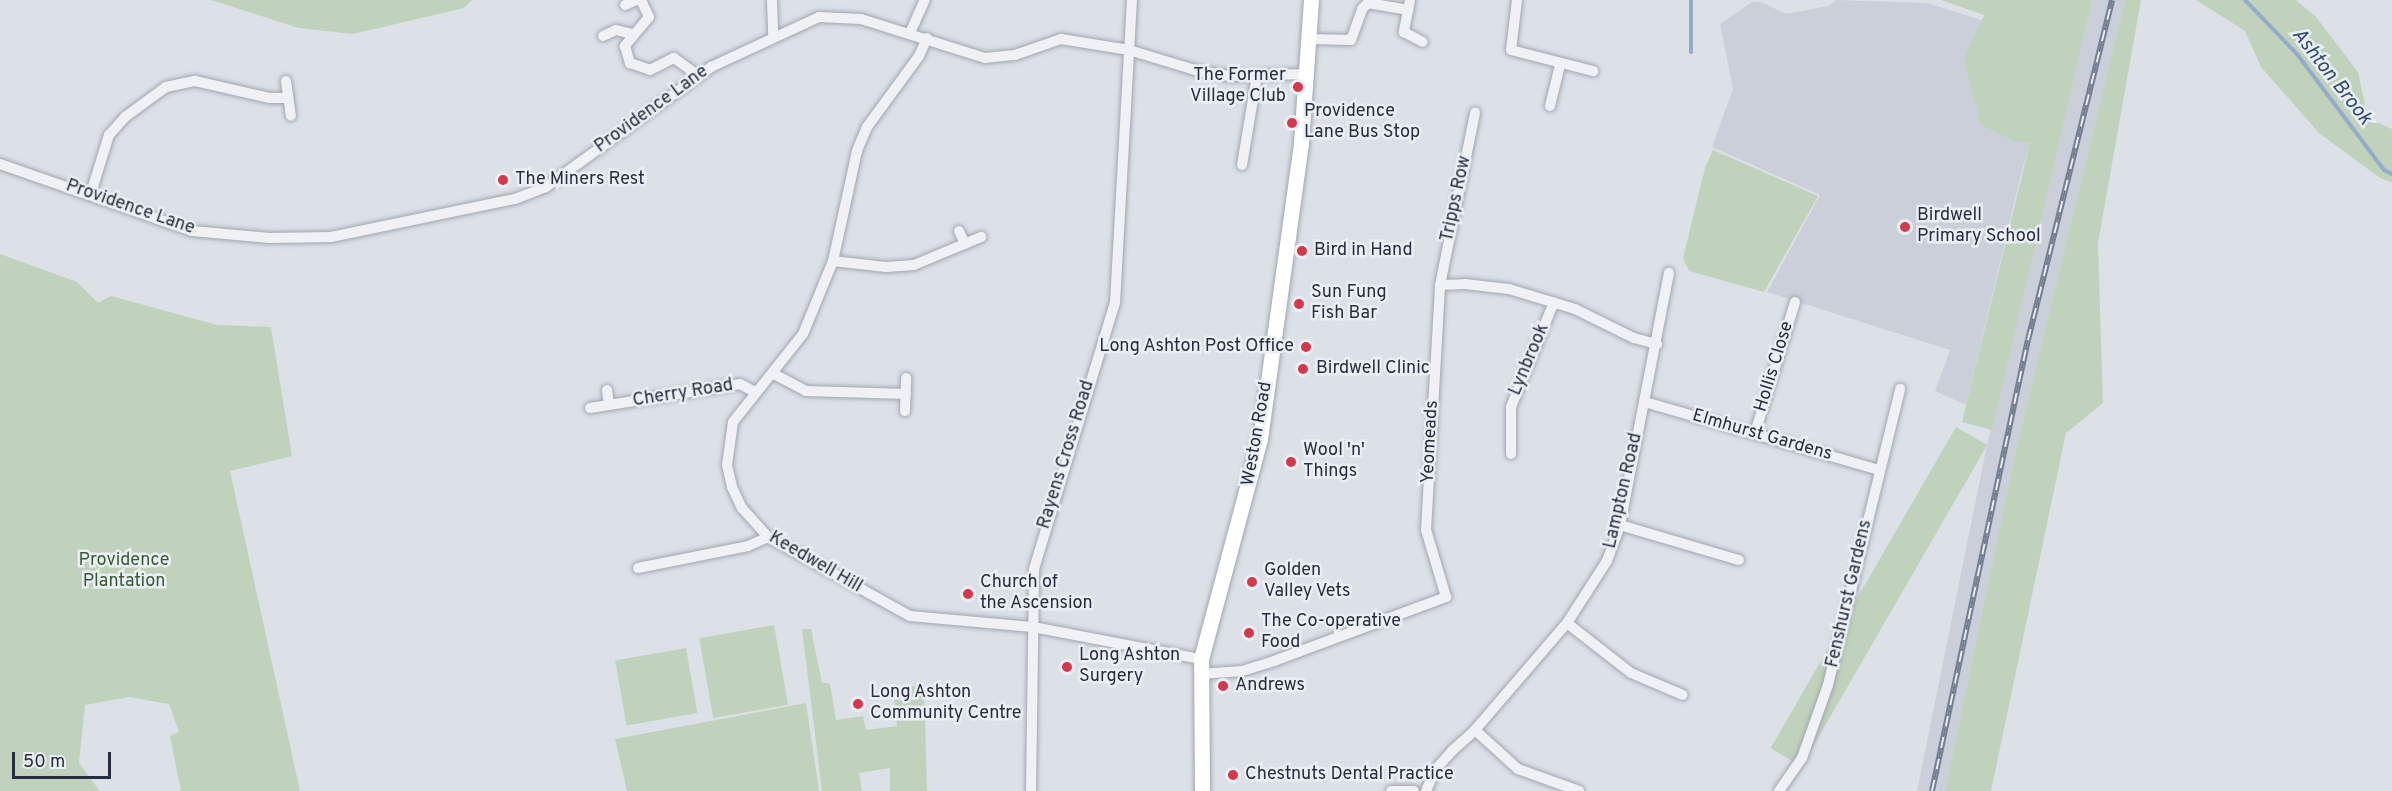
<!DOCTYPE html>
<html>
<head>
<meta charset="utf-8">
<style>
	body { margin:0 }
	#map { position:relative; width:2392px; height:791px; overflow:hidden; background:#dce0e7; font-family:Overpass,sans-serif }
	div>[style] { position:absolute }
	.built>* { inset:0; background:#cacfd9 }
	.green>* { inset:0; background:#c1d2bc; transform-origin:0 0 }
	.stream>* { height:4px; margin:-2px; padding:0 2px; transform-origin:2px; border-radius:2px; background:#94acca }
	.roads { filter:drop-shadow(0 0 2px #a1a7b1) drop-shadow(0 0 2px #a1a7b1) }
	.street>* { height:10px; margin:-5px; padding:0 5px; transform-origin:5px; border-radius:5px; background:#eff1f5 }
	.secondary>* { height:15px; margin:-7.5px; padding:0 7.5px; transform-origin:7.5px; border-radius:7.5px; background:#fff }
	.rail>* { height:6px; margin-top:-3px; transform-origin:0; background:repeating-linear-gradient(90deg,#ebeff5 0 11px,#747e91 0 22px); box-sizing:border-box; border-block:2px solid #747e91 }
	.dots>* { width:16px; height:16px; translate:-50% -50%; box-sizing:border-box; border:3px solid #ebeff5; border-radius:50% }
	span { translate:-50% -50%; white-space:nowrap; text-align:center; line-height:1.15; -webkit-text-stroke:5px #ebeff5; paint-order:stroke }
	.poi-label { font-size:18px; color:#252d3e }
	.right { translate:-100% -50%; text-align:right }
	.left { translate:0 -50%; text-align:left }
	.street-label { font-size:18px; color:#252d3e }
	.park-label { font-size:18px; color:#385b31 }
	.water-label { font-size:20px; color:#2d4a74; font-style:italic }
	.scale { position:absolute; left:12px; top:752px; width:99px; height:27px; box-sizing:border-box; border:3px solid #252d3e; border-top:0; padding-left:8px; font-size:18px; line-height:21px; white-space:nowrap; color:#252d3e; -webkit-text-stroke:4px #ebeff5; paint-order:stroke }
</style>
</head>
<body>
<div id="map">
	<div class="built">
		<div style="clip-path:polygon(1836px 0,1927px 3px,1991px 23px,2064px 35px,2022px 170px,1966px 405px,1935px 391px,1950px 350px,1767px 292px,1820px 195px,1712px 147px,1733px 89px,1720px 24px,1752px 2px,1761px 2px,1786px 14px,1829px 6px)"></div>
		<div style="clip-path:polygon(2092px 0,2125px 0,2015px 454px,1945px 791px,1917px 791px,1987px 445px)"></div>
	</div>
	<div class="green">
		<div style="clip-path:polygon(211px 0,472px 0,464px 8px,353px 34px,299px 28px)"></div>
		<div style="clip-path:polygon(1941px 0,2092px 0,1992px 430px,1962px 422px,2030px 143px,2017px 142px,1981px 125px,1964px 59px,1984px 15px)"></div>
		<div style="clip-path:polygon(2125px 0,2141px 0,2098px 243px,2103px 403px,2066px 433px,1991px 791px,1945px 791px,2015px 454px)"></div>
		<div style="clip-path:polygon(2196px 0,2296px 0,2316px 17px,2358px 72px,2368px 118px,2392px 129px,2392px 182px,2380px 178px,2319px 133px,2261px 67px,2245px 31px)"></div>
		<div style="clip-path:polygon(1713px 150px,1818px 196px,1764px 292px,1689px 271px,1683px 258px,1705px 168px)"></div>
		<div style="clip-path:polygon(0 254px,77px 282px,98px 303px,111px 296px,217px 325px,271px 327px,292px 456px,230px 471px,300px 791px,181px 791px,170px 736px,179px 732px,169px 704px,129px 697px,85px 705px,79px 763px,100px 791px,0 791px)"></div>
		<div style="left:1956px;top:427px;width:36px;height:371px;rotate:30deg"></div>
		<div style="left:774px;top:625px;width:81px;height:76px;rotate:80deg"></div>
		<div style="clip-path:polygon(802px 629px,811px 629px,822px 683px,829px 683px,831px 689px,836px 720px,863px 716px,866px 730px,897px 726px,893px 689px,924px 685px,927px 791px,890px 791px,890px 768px,859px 773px,862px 791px,822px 791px)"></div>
		<div style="left:686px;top:648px;width:66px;height:72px;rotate:80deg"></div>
		<div style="clip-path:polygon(806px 703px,819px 791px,627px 791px,615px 739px)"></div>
	</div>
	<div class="stream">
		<div style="left:1691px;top:0;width:52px;rotate:90deg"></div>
		<div style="left:2245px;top:0;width:75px;rotate:46.1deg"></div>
		<div style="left:2297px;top:54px;width:145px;rotate:53.1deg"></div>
		<div style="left:2384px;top:170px;width:9px;rotate:27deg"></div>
	</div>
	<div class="roads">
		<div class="street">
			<div style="left:641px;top:0;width:19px;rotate:65deg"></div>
			<div style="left:649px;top:17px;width:38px;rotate:130deg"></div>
			<div style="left:625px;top:46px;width:18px;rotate:74deg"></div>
			<div style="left:630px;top:63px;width:21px;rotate:19deg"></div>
			<div style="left:650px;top:70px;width:27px;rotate:-27deg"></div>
			<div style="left:674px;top:58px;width:31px;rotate:36deg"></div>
			<div style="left:772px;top:0;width:37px;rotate:88deg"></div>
			<div style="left:1410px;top:0;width:33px;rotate:101deg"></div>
			<div style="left:1404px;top:32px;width:21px;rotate:28deg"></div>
			<div style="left:1517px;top:0;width:50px;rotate:96.8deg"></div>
			<div style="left:1511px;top:50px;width:85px;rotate:14.4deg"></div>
			<div style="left:625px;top:5px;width:12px;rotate:-24deg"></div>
			<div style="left:910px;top:33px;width:36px;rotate:-66deg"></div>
			<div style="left:603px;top:36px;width:14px;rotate:-25deg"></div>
			<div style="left:616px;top:30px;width:16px;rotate:14deg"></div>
			<div style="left:927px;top:38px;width:20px;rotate:114deg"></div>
			<div style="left:919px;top:56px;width:88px;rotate:126.2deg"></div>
			<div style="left:867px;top:127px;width:26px;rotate:113deg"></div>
			<div style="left:857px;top:151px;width:113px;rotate:102.3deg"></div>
			<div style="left:833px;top:261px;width:79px;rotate:112.3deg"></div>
			<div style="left:803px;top:334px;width:112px;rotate:128.5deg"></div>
			<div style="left:733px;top:422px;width:43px;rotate:97.9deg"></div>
			<div style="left:727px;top:465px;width:23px;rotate:77deg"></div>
			<div style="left:732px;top:487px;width:23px;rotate:65deg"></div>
			<div style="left:742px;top:508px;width:39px;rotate:48deg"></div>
			<div style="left:768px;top:537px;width:162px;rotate:29.1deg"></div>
			<div style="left:910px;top:616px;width:123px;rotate:5.1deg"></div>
			<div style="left:1033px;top:627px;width:171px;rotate:10.8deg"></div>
			<div style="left:1310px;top:39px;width:41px;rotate:1.4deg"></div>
			<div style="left:1351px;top:40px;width:33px;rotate:-70deg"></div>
			<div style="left:1362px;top:9px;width:8px;rotate:-45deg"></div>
			<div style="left:1368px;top:3px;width:41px;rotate:9.9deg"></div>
			<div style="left:286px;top:81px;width:35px;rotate:82deg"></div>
			<div style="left:1550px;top:106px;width:42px;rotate:-76.3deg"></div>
			<div style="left:0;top:164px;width:203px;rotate:19.2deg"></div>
			<div style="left:192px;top:231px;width:78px;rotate:5.1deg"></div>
			<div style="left:270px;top:238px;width:61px;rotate:-0.9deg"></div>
			<div style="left:331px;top:237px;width:188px;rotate:-11.7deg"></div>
			<div style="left:515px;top:199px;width:33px;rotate:-21deg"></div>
			<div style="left:546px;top:187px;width:204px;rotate:-36deg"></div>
			<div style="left:711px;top:67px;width:119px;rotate:-24.8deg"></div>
			<div style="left:819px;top:17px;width:42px;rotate:2.7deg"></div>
			<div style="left:861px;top:19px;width:130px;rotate:17.5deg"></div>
			<div style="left:985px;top:58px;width:30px;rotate:-6deg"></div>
			<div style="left:1015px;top:55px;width:49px;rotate:-19.2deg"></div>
			<div style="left:1061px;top:39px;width:69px;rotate:9.2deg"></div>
			<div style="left:1129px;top:50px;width:69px;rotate:16.9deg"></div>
			<div style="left:1195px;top:70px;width:36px;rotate:10deg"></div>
			<div style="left:1230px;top:76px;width:78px;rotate:-1.5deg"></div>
			<div style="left:1242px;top:165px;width:91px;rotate:-80.5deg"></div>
			<div style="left:91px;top:193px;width:61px;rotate:-72.8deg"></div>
			<div style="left:109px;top:135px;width:24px;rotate:-48deg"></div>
			<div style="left:125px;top:117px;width:51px;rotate:-36.2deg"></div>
			<div style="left:166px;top:87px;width:30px;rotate:-12deg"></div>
			<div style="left:195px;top:81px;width:77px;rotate:12.8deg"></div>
			<div style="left:270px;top:98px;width:18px"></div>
			<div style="left:959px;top:231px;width:14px;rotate:65deg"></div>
			<div style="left:833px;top:261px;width:53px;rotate:6.5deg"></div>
			<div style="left:886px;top:267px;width:28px;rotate:-4deg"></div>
			<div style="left:914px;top:265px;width:73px;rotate:-22.7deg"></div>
			<div style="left:1440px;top:285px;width:25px;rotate:-2deg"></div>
			<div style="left:1465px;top:284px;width:44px;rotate:6.5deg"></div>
			<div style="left:1509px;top:289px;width:69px;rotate:16.9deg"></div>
			<div style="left:1575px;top:309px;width:66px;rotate:26.2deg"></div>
			<div style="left:1634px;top:338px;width:24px;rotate:15deg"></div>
			<div style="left:774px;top:374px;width:36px;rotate:28deg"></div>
			<div style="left:806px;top:391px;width:100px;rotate:1.7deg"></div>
			<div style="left:607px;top:390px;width:15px;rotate:82deg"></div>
			<div style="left:1645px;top:402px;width:244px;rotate:16.2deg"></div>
			<div style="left:590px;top:408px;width:152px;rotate:-9.1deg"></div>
			<div style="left:740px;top:384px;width:17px;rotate:28deg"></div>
			<div style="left:905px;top:411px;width:33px;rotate:-88deg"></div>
			<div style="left:1755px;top:433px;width:137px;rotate:-73deg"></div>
			<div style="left:1511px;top:454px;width:47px;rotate:-90deg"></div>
			<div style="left:1511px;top:407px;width:113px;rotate:-67.7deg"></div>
			<div style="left:1620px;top:525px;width:124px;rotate:16.4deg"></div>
			<div style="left:638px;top:568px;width:112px;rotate:-11.3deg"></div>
			<div style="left:748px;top:546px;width:22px;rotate:-24deg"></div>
			<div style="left:1567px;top:623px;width:81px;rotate:38deg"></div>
			<div style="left:1631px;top:673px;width:56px;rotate:22.9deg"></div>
			<div style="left:1200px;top:674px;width:42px;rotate:-4.1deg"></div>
			<div style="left:1242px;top:671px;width:34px;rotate:-17deg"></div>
			<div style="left:1274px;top:661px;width:184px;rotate:-20.4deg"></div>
			<div style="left:1446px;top:597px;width:70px;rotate:-106.6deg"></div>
			<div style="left:1426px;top:530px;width:245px;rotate:-86.7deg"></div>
			<div style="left:1440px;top:285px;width:176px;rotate:-78.5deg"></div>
			<div style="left:1475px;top:730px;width:58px;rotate:42.2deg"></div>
			<div style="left:1518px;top:769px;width:65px;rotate:19.8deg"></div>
			<div style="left:1031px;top:791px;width:222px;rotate:-89.2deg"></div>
			<div style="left:1034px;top:569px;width:278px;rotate:-73.1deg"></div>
			<div style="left:1115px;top:303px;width:303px;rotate:-86.8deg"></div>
			<div style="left:1391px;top:791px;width:23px"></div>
			<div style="left:1426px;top:791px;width:23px;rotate:-67deg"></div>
			<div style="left:1435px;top:770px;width:27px;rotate:-48deg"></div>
			<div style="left:1453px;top:750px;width:30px;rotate:-42deg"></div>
			<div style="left:1475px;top:730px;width:141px;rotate:-49.3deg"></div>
			<div style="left:1567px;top:623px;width:74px;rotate:-57.2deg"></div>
			<div style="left:1607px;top:561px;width:38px;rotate:-70deg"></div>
			<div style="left:1620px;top:525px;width:257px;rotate:-79deg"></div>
			<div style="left:1779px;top:791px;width:40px;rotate:-55.1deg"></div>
			<div style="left:1802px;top:758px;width:77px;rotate:-70.4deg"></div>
			<div style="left:1828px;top:685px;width:305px;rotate:-76.3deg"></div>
		</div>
		<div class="secondary">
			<div style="left:1202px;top:791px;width:132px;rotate:-90.4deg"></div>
			<div style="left:1201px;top:659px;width:228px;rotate:-75deg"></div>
			<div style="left:1260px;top:439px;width:299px;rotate:-82.1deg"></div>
			<div style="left:1301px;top:143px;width:143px;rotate:-86deg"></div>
		</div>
	</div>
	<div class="rail">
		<div style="left:1932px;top:791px;width:461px;rotate:-78deg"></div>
		<div style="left:2028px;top:340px;width:350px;rotate:-76.1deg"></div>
	</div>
	<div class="dots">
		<div style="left:1298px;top:87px;background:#d6374a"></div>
		<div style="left:1292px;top:123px;background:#d6374a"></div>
		<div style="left:503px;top:180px;background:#d6374a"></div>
		<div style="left:1905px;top:227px;background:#d6374a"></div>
		<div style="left:1302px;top:251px;background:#d6374a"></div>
		<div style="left:1299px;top:304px;background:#d6374a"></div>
		<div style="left:1306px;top:347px;background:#d6374a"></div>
		<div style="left:1303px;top:369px;background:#d6374a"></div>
		<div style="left:1291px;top:462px;background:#d6374a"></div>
		<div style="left:1252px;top:582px;background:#d6374a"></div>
		<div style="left:968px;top:594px;background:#d6374a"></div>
		<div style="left:1249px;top:633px;background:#d6374a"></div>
		<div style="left:1067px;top:667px;background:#d6374a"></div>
		<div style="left:1223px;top:686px;background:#d6374a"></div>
		<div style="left:858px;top:704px;background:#d6374a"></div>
		<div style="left:1233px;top:775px;background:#d6374a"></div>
	</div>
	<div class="poi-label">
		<span class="right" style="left:1286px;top:87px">The Former<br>Village Club</span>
		<span class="left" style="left:1304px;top:123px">Providence<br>Lane Bus Stop</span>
		<span class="left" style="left:515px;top:180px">The Miners Rest</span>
		<span class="left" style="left:1917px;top:227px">Birdwell<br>Primary School</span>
		<span class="left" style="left:1314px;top:251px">Bird in Hand</span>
		<span class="left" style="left:1311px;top:304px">Sun Fung<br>Fish Bar</span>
		<span class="right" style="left:1294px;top:347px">Long Ashton Post Office</span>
		<span class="left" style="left:1316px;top:369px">Birdwell Clinic</span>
		<span class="left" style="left:1303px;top:462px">Wool 'n'<br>Things</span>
		<span class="left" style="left:1264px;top:582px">Golden<br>Valley Vets</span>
		<span class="left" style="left:980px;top:594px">Church of<br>the Ascension</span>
		<span class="left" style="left:1261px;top:633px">The Co-operative<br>Food</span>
		<span class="left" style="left:1079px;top:667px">Long Ashton<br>Surgery</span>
		<span class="left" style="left:1235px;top:686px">Andrews</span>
		<span class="left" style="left:870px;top:704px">Long Ashton<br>Community Centre</span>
		<span class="left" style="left:1245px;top:775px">Chestnuts Dental Practice</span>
	</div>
	<div class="street-label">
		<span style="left:652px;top:110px;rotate:-36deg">Providence Lane</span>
		<span style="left:1457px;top:199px;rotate:-78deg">Tripps Row</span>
		<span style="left:130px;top:208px;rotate:19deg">Providence Lane</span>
		<span style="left:1530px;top:360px;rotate:-67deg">Lynbrook</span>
		<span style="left:1775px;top:367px;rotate:-73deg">Hollis Close</span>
		<span style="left:683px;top:394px;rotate:-9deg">Cherry Road</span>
		<span style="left:1258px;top:434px;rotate:-80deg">Weston Road</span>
		<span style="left:1762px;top:436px;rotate:16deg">Elmhurst Gardens</span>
		<span style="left:1431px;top:442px;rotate:-87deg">Yeomeads</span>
		<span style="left:1067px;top:455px;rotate:-73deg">Rayens Cross Road</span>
		<span style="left:1624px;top:491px;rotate:-77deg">Lampton Road</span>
		<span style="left:815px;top:563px;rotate:30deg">Keedwell Hill</span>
		<span style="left:1850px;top:594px;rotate:-77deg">Fenshurst Gardens</span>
	</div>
	<div class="park-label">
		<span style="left:124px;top:572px">Providence<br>Plantation</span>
	</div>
	<div class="water-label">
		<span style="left:2331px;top:77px;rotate:52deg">Ashton Brook</span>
	</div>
	<div class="scale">50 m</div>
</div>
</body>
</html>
